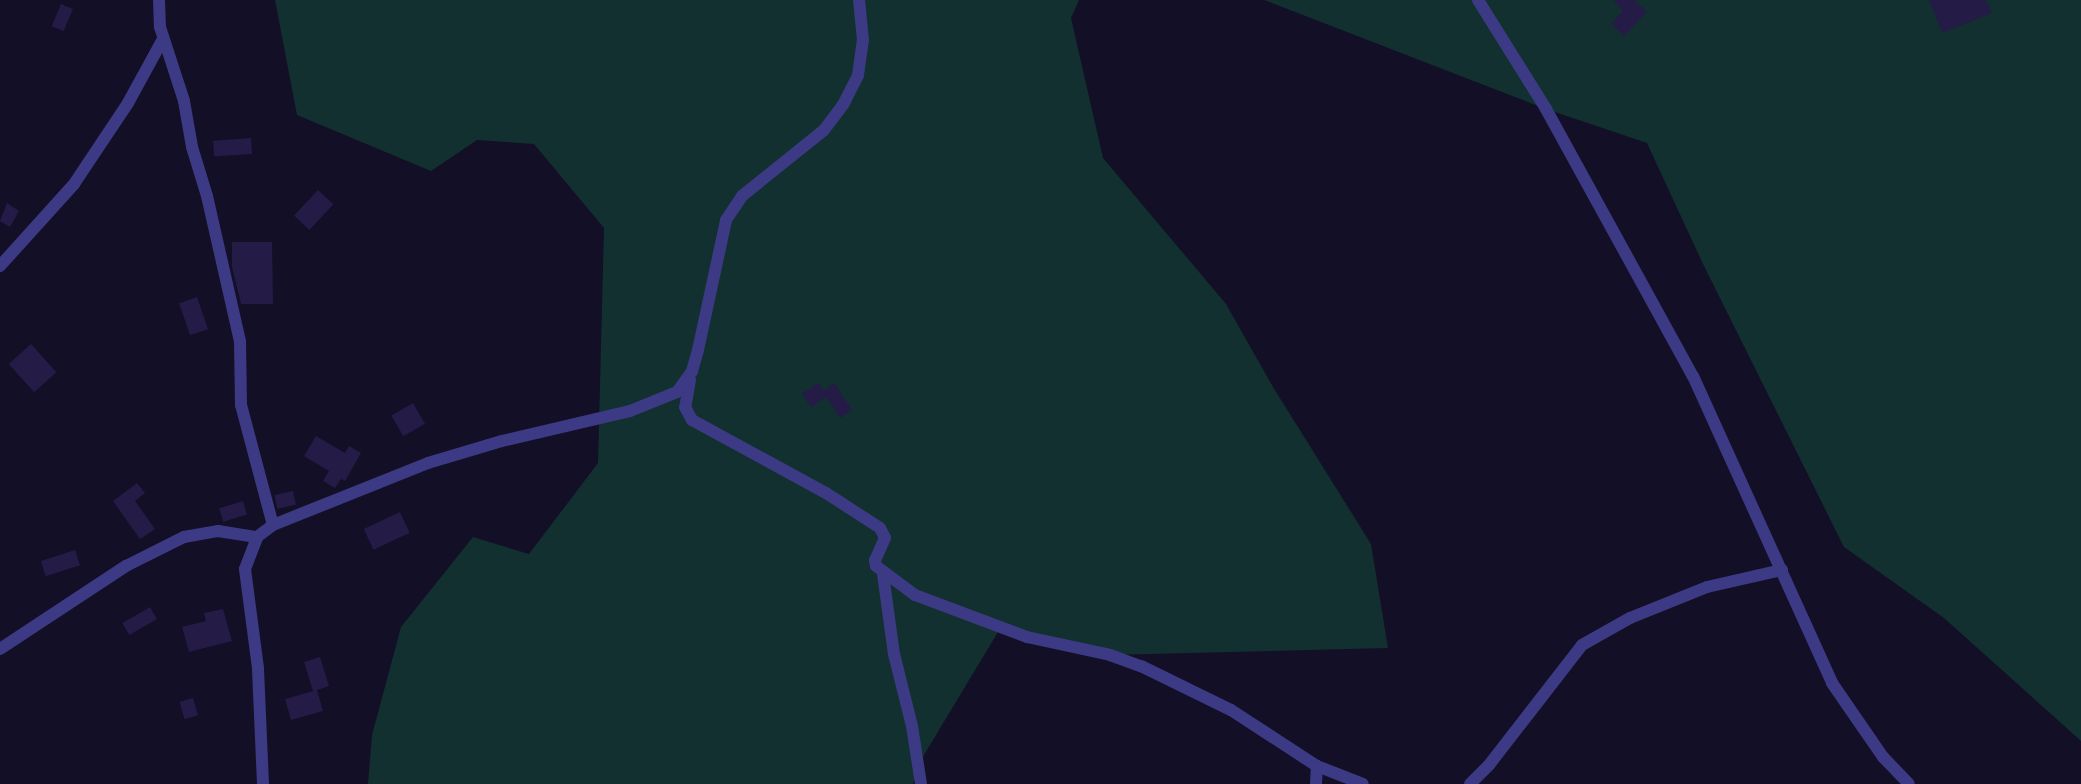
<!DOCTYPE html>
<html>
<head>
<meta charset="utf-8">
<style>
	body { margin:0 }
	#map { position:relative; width:2081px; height:784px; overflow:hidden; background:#130f26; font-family:Jost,sans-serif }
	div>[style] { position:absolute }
	.green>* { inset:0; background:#12302f }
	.building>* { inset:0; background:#241b47; transform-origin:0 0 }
	.street>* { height:12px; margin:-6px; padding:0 6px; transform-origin:6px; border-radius:6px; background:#3d3a85 }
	span { translate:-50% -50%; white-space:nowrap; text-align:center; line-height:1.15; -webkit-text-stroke:6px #130f26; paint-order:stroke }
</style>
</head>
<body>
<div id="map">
	<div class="green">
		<div style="clip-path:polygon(275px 0,1079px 0,1071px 18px,1103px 158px,1226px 304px,1273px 387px,1371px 544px,1388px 648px,1110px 655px,1001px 627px,918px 765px,913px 784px,368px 784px,372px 735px,401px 627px,473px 537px,529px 554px,598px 463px,604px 228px,534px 144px,477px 140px,431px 171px,297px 115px)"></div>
		<div style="clip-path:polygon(1264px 0,2081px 0,2081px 741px,1944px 618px,1844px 547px,1703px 264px,1647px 143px,1546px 109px)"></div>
	</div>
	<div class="building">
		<div style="clip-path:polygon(1613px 0,1634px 0,1647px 12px,1624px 36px,1611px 23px,1623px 11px)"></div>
		<div style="clip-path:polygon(1929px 0,1986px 0,1992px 13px,1942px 33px)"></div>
		<div style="left:61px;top:4px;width:13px;height:24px;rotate:23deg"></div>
		<div style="left:251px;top:138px;width:16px;height:38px;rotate:86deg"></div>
		<div style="left:318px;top:190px;width:21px;height:35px;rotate:43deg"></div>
		<div style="clip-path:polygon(7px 203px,19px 211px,10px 227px,0 221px)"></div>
		<div style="clip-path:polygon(232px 242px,272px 242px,273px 304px,241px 304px,232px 267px)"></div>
		<div style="left:197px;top:297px;width:34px;height:19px;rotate:71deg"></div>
		<div style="left:31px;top:344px;width:38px;height:30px;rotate:48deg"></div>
		<div style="clip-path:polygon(818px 383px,824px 390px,834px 383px,852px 410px,840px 418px,826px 397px,811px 407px,802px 394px)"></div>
		<div style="left:413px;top:403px;width:24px;height:25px;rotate:60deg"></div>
		<div style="clip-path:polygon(316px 436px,345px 453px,349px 446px,361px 453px,345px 481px,341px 479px,335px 488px,323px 481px,329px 471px,304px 456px)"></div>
		<div style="clip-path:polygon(137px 483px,145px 493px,135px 501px,155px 529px,140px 539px,113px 501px)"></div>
		<div style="left:293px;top:491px;width:14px;height:19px;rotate:78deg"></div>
		<div style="left:243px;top:501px;width:14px;height:25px;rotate:73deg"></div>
		<div style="left:400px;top:512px;width:23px;height:40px;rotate:65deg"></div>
		<div style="left:75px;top:550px;width:16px;height:36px;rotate:72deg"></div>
		<div style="left:150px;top:607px;width:14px;height:32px;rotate:60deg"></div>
		<div style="clip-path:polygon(223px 609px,232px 641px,189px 652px,182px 627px,206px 621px,204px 613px)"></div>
		<div style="clip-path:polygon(320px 657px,329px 686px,317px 690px,323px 711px,291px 720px,285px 699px,313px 691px,304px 662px)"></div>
		<div style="left:193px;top:698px;width:18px;height:14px;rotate:74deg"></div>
	</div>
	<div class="street">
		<div style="left:159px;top:0;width:27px;rotate:88deg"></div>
		<div style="left:160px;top:27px;width:78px;rotate:72deg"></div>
		<div style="left:184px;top:101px;width:47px;rotate:80.1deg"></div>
		<div style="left:192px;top:147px;width:51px;rotate:73deg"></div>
		<div style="left:207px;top:196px;width:149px;rotate:77.2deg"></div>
		<div style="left:240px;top:341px;width:64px;rotate:89.1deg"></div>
		<div style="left:241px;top:405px;width:124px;rotate:75.1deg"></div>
		<div style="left:1478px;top:0;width:128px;rotate:58deg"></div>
		<div style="left:1546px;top:109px;width:305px;rotate:61.2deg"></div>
		<div style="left:1693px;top:376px;width:337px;rotate:65.6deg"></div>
		<div style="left:1832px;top:683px;width:90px;rotate:55.4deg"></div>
		<div style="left:1883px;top:757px;width:37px;rotate:46deg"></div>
		<div style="left:0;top:266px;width:110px;rotate:-47.9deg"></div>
		<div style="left:74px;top:184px;width:97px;rotate:-56.3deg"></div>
		<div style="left:128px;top:103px;width:73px;rotate:-61.3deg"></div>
		<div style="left:690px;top:380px;width:27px;rotate:100deg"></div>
		<div style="left:685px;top:407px;width:15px;rotate:62deg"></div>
		<div style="left:692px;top:420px;width:153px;rotate:28.6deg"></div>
		<div style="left:826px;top:493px;width:64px;rotate:32.9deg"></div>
		<div style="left:880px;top:528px;width:11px;rotate:63deg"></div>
		<div style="left:885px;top:538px;width:24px;rotate:114deg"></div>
		<div style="left:875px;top:560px;width:6px;rotate:81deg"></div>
		<div style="left:876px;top:566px;width:49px;rotate:36.6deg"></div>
		<div style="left:915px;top:595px;width:120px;rotate:20.6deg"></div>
		<div style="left:1027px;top:637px;width:85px;rotate:12.2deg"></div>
		<div style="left:1110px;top:655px;width:33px;rotate:20deg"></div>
		<div style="left:1141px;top:666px;width:100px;rotate:26.1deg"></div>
		<div style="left:1231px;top:710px;width:103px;rotate:33.1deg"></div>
		<div style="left:1317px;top:766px;width:49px;rotate:21.4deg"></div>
		<div style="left:883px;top:574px;width:81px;rotate:82.2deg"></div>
		<div style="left:894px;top:654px;width:74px;rotate:76deg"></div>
		<div style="left:912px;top:726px;width:59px;rotate:81.2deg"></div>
		<div style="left:0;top:649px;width:151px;rotate:-33.4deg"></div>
		<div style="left:126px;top:566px;width:65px;rotate:-26.6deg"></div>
		<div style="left:184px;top:537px;width:35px;rotate:-10deg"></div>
		<div style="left:218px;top:531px;width:39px;rotate:9deg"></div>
		<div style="left:263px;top:784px;width:116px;rotate:-92.5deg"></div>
		<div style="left:258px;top:668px;width:100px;rotate:-97.5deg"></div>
		<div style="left:245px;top:569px;width:34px;rotate:-69deg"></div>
		<div style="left:257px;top:537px;width:20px;rotate:-37deg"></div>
		<div style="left:273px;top:525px;width:167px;rotate:-21.8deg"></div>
		<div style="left:428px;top:463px;width:77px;rotate:-16.6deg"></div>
		<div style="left:502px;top:441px;width:131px;rotate:-13.2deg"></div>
		<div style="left:630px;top:411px;width:51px;rotate:-22deg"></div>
		<div style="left:677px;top:392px;width:26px;rotate:-54deg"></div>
		<div style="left:692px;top:371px;width:22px;rotate:-74deg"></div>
		<div style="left:698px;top:350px;width:133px;rotate:-77.8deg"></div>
		<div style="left:726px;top:220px;width:29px;rotate:-56deg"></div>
		<div style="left:742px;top:196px;width:105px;rotate:-38.8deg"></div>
		<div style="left:824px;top:130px;width:34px;rotate:-53deg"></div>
		<div style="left:844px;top:103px;width:31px;rotate:-63deg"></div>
		<div style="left:858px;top:75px;width:35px;rotate:-82deg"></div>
		<div style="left:863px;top:40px;width:40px;rotate:-95.7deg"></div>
		<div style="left:1316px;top:784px;width:18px;rotate:-87deg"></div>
		<div style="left:1470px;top:784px;width:27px;rotate:-45deg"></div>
		<div style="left:1489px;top:765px;width:152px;rotate:-52.2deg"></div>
		<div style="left:1582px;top:645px;width:55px;rotate:-29.4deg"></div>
		<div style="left:1630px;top:618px;width:83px;rotate:-21.9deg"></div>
		<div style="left:1707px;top:587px;width:77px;rotate:-12.8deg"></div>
	</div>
</div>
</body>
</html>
